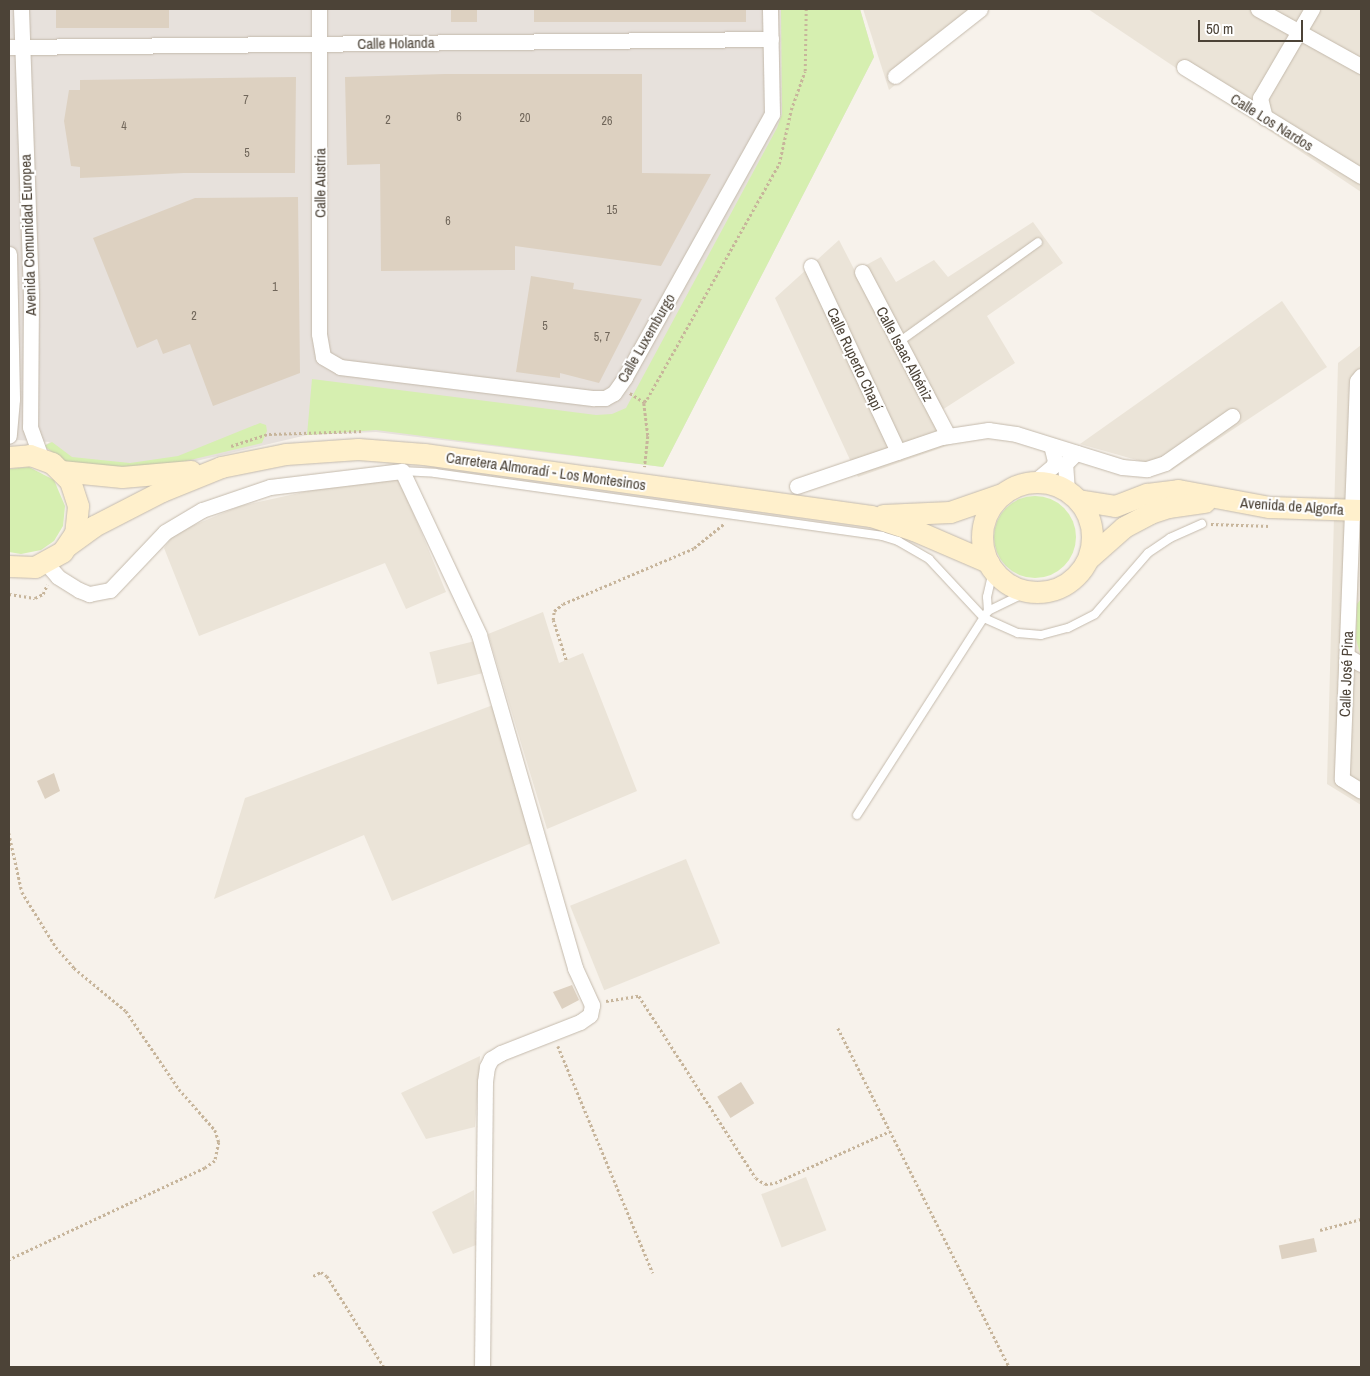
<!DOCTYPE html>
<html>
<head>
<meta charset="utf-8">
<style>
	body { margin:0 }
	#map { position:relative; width:1370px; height:1376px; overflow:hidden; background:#f7f2eb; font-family:"Archivo Narrow",sans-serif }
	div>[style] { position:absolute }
	.residential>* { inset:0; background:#ebe4d8; transform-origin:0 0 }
	.industrial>* { inset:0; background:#e7e1dc }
	.green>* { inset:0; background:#d6efb0 }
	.round { border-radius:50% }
	.building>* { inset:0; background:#ddd1c1; transform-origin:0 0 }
	.path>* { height:2.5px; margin-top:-1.25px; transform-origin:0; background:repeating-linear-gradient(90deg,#c7b59b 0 2.5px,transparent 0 5px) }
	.roads { filter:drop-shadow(0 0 1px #c4baac) drop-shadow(0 0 1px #c4baac) }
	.service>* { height:8px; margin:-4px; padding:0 4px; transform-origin:4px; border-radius:4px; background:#fff }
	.minor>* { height:15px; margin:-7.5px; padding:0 7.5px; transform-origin:7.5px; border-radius:7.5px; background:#fff }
	.secondary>* { height:21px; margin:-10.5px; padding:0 10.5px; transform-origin:10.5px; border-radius:10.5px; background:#fff0cc }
	.secondary>.ring { margin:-10.5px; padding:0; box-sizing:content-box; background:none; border:21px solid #fff0cc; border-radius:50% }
	span { translate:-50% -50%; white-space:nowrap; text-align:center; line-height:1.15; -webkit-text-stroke:4px #fff; paint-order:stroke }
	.number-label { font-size:12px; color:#70665a }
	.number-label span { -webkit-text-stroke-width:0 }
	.street-label { font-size:15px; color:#4c4337 }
	.frame { position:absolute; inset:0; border:10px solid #4c4337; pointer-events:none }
	.scale { position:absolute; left:1198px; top:20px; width:105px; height:22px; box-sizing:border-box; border:2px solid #4c4337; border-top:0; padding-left:6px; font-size:15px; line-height:18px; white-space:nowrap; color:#4c4337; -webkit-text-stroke:4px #fff; paint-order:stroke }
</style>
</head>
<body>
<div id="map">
	<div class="residential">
		<div style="clip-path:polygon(863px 9px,988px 9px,889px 90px)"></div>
		<div style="clip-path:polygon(1088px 9px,1361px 9px,1361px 192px)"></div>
		<div style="clip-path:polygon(1033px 222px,1063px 263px,987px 316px,1015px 363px,942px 410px,955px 443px,858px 477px,775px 298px,839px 240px,855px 271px,881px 257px,896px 282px,934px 260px,948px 277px)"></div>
		<div style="clip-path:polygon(1282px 301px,1327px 367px,1172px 470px,1080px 444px)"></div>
		<div style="clip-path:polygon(1361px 345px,1361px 805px,1327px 784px,1338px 363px)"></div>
		<div style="clip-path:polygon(398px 476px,446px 592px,406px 609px,385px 563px,199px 636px,164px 548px,175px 533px,240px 506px,331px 486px)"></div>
		<div style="clip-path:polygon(543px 612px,559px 663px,583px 653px,637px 791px,547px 829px,488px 634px)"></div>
		<div style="left:475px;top:641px;width:33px;height:47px;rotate:76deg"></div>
		<div style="clip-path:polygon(493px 705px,534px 842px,392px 901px,364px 835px,214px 899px,245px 798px)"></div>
		<div style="left:686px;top:859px;width:91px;height:125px;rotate:68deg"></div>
		<div style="clip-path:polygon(480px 1056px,475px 1127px,426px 1139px,401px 1093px)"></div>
		<div style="left:806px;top:1177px;width:57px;height:48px;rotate:69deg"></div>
		<div style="clip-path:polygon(474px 1190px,476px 1245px,453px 1254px,432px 1212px)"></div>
	</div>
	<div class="industrial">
		<div style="clip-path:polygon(9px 9px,860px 9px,874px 57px,663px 467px,376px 432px,307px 435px,179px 465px,70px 465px,44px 446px,50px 442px,17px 440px,9px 446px)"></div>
	</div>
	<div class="green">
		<div style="clip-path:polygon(781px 9px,860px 9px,874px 57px,663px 467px,376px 430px,307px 435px,312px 379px,596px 415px,612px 414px,626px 408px,777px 128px,782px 114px)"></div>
		<div style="clip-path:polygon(260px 423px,266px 425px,267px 431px,262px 443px,156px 468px,70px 465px,44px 446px,52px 442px,72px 457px,130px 463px,178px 456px)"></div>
		<div style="clip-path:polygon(29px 467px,54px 480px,65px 506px,63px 526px,54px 541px,41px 550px,21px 554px,9px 552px,9px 469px)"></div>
		<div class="round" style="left:994px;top:496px;width:82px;height:82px"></div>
		<div style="clip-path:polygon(1361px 599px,1361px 657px,1356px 639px,1357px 604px)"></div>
	</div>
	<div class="building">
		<div style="left:56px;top:9px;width:113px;height:19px"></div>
		<div style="left:451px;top:9px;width:26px;height:13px"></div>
		<div style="left:534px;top:9px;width:212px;height:13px"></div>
		<div style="clip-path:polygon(445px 74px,642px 74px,642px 173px,711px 174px,661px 266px,515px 246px,515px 270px,381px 271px,380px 164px,347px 165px,345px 77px)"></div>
		<div style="clip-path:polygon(296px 77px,295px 173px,184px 173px,80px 178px,80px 167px,71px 166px,64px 121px,69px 90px,80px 90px,80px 80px)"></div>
		<div style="clip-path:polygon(298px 197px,300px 373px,213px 406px,190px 344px,163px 354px,157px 339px,137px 348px,93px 238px,195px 198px)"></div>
		<div style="clip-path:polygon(531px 276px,574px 283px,573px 289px,642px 299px,599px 383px,560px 373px,560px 378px,516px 372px)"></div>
		<div style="clip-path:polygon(54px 773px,60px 791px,45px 799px,37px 781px)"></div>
		<div style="clip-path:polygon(572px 985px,579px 1000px,562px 1009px,553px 992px)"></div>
		<div style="left:741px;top:1082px;width:25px;height:28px;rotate:58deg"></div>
		<div style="left:1314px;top:1238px;width:14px;height:36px;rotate:78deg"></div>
	</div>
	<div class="path">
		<div style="left:630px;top:393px;width:17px;rotate:33deg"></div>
		<div style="left:644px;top:402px;width:4px;rotate:-45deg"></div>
		<div style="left:647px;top:399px;width:270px;rotate:-60.7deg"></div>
		<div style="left:779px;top:164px;width:55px;rotate:-77.5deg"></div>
		<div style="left:791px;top:110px;width:41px;rotate:-70.3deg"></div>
		<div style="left:805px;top:71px;width:62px;rotate:-89.1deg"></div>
		<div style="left:644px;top:403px;width:33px;rotate:83deg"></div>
		<div style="left:648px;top:436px;width:31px;rotate:96deg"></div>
		<div style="left:231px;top:446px;width:40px;rotate:-18deg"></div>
		<div style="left:269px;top:434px;width:95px;rotate:-1.8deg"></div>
		<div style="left:1211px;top:524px;width:59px;rotate:1.9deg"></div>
		<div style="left:9px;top:594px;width:26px;rotate:9deg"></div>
		<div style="left:35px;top:598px;width:9px;rotate:-27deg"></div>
		<div style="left:43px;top:594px;width:10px;rotate:-66deg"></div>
		<div style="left:566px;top:660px;width:42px;rotate:-108deg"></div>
		<div style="left:553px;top:620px;width:9px;rotate:-84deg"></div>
		<div style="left:554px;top:611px;width:11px;rotate:-38deg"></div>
		<div style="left:563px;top:604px;width:142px;rotate:-23.1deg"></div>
		<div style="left:694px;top:548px;width:38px;rotate:-39deg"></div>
		<div style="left:9px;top:833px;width:60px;rotate:77.6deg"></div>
		<div style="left:22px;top:892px;width:65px;rotate:58.3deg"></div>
		<div style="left:56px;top:947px;width:28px;rotate:49deg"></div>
		<div style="left:74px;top:968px;width:67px;rotate:39.6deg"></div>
		<div style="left:126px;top:1011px;width:94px;rotate:55.8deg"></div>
		<div style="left:179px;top:1089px;width:55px;rotate:48.7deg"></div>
		<div style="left:215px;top:1130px;width:13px;rotate:72deg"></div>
		<div style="left:219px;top:1142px;width:19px;rotate:102deg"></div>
		<div style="left:215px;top:1161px;width:12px;rotate:145deg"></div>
		<div style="left:205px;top:1168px;width:217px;rotate:154.9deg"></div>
		<div style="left:606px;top:1001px;width:33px;rotate:-9deg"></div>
		<div style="left:639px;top:996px;width:216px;rotate:57.3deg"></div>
		<div style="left:756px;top:1178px;width:11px;rotate:34deg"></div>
		<div style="left:765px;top:1184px;width:10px;rotate:-6deg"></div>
		<div style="left:775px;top:1183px;width:126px;rotate:-24.3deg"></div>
		<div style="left:838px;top:1028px;width:380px;rotate:63.2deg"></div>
		<div style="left:558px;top:1046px;width:246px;rotate:67.3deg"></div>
		<div style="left:1320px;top:1230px;width:42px;rotate:-15deg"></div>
		<div style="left:313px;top:1276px;width:9px;rotate:-27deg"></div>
		<div style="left:321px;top:1272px;width:7px;rotate:34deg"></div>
		<div style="left:327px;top:1276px;width:107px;rotate:57.9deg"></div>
	</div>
	<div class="roads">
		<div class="service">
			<div style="left:899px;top:342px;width:171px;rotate:-35.7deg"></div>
			<div style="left:402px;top:471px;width:33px;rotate:3deg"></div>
			<div style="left:435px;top:473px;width:451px;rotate:8deg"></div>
			<div style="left:882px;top:536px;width:17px;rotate:17deg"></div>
			<div style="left:898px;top:541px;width:36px;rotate:30deg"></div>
			<div style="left:929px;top:559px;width:81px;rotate:47deg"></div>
			<div style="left:984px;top:618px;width:37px;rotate:24deg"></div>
			<div style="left:1018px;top:633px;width:23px;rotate:5deg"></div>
			<div style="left:1041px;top:635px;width:28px;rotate:-15deg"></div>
			<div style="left:1068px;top:628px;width:30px;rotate:-27deg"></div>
			<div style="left:1095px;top:614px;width:81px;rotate:-49deg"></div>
			<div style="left:1148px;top:553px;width:27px;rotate:-34deg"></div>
			<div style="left:1170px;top:538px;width:35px;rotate:-24deg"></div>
			<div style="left:988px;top:611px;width:14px;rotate:-94deg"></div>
			<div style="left:987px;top:597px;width:28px;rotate:-77deg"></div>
			<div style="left:857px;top:815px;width:242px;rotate:-57.3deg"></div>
			<div style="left:988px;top:611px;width:43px;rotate:-26deg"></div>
		</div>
		<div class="minor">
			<div style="left:21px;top:9px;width:287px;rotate:88deg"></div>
			<div style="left:31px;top:296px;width:131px;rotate:90.4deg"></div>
			<div style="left:30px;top:427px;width:33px;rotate:70deg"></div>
			<div style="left:319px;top:9px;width:325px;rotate:90deg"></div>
			<div style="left:319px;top:334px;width:23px;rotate:80deg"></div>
			<div style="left:323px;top:357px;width:20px;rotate:30deg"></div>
			<div style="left:340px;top:367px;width:256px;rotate:7deg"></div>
			<div style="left:594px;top:398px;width:11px"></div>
			<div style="left:605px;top:398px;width:10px;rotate:-29deg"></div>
			<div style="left:614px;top:393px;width:19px;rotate:-55deg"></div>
			<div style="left:625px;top:377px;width:301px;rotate:-60.8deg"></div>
			<div style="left:772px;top:114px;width:105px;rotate:-91.1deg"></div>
			<div style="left:1258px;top:9px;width:118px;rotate:29deg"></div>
			<div style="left:9px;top:47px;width:762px;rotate:-0.6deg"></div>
			<div style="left:1184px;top:67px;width:208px;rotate:31.6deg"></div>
			<div style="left:895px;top:76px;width:108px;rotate:-38.2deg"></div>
			<div style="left:1265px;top:118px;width:21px;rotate:-104deg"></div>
			<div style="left:1260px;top:98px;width:103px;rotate:-59.7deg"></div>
			<div style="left:9px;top:254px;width:145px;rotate:88.8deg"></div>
			<div style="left:12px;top:399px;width:37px;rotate:95deg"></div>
			<div style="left:811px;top:266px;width:205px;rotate:64.9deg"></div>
			<div style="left:862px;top:272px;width:185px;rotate:62.3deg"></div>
			<div style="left:1361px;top:376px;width:6px;rotate:129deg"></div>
			<div style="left:1357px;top:381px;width:398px;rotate:92.2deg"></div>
			<div style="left:1342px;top:779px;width:22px;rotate:32deg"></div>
			<div style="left:1034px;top:482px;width:25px;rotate:-40deg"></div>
			<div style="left:1053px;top:466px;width:5px;rotate:-68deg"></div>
			<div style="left:1055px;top:461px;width:16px;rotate:-104deg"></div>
			<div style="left:797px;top:486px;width:153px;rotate:-18.7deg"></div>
			<div style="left:942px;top:437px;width:47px;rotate:-8.7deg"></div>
			<div style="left:988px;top:430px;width:28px;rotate:8deg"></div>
			<div style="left:1016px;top:434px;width:111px;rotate:17.3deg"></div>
			<div style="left:1122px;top:467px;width:25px;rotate:5deg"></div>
			<div style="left:1147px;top:469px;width:19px;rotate:-18deg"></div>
			<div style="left:1165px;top:463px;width:82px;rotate:-35deg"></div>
			<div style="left:1067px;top:491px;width:27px;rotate:-94deg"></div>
			<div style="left:1065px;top:464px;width:16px;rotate:-45deg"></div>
			<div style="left:46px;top:563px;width:18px;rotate:49deg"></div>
			<div style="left:58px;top:577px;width:25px;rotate:32deg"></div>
			<div style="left:79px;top:590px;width:11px;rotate:22deg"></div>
			<div style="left:89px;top:594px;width:21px;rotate:-11deg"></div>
			<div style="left:110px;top:590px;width:80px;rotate:-46.5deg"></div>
			<div style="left:165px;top:532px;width:43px;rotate:-30.7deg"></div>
			<div style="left:202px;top:510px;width:72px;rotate:-18.7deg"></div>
			<div style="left:270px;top:487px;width:133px;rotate:-6.9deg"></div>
			<div style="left:402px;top:471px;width:181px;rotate:64.8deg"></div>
			<div style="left:479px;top:635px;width:347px;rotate:73.9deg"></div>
			<div style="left:575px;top:968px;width:41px;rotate:65.3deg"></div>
			<div style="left:592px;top:1005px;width:10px;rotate:101deg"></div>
			<div style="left:590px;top:1015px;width:12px;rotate:145deg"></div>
			<div style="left:580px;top:1022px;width:85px;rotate:158.6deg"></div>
			<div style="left:501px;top:1053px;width:12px;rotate:149deg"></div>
			<div style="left:491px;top:1059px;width:9px;rotate:117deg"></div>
			<div style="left:487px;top:1067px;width:15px;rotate:98deg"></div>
			<div style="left:485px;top:1082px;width:285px;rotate:90.6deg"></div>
			<div style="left:1347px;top:656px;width:16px;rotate:30deg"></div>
		</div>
		<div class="secondary">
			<div style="left:9px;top:457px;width:21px;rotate:-5deg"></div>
			<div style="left:30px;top:455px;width:23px;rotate:20deg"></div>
			<div style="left:52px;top:463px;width:25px;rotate:45deg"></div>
			<div style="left:70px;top:481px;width:26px;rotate:72deg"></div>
			<div style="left:78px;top:506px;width:27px;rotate:96deg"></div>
			<div style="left:75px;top:533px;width:23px;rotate:124deg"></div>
			<div style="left:62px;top:552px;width:31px;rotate:151deg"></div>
			<div style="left:35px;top:567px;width:26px;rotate:-178deg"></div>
			<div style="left:61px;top:471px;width:61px;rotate:5.6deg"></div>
			<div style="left:122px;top:477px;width:69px;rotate:-5deg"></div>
			<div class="ring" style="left:982px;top:482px;width:89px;height:89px"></div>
			<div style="left:1078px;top:500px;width:37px;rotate:9deg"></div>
			<div style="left:1115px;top:506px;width:34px;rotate:-21deg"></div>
			<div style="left:1147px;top:494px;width:31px;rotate:-7deg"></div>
			<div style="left:1178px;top:490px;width:93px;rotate:10.6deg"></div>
			<div style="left:1269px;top:507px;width:92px;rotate:1.9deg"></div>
			<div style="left:883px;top:515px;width:67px;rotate:-2.6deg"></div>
			<div style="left:950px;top:512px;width:55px;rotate:-19.1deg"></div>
			<div style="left:68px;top:545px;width:32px;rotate:-36deg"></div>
			<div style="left:94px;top:526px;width:76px;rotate:-27.2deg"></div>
			<div style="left:162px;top:491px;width:64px;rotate:-22.1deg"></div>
			<div style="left:221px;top:467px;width:66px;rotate:-11.3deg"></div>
			<div style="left:286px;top:454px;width:72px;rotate:-4deg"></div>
			<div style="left:358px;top:449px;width:66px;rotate:4.3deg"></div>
			<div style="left:424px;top:454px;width:451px;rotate:7.9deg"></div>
			<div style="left:871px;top:516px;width:45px;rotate:18deg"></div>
			<div style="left:914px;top:530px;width:81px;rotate:23.4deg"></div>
			<div style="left:1088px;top:559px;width:48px;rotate:-41.6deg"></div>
			<div style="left:1124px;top:527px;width:30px;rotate:-28deg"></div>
			<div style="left:1150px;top:513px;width:19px;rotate:-18deg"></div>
			<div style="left:1168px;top:507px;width:37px;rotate:-8deg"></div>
		</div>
	</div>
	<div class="number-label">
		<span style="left:246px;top:101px">7</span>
		<span style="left:459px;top:118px">6</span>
		<span style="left:525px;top:119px">20</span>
		<span style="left:388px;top:121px">2</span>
		<span style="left:607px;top:122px">26</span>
		<span style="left:124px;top:127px">4</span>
		<span style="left:247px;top:154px">5</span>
		<span style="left:612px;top:211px">15</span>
		<span style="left:448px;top:222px">6</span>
		<span style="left:275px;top:288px">1</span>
		<span style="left:194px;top:317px">2</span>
		<span style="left:545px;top:327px">5</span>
		<span style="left:602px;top:338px">5, 7</span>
	</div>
	<div class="street-label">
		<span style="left:396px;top:43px;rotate:-1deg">Calle Holanda</span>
		<span style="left:1272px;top:122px;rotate:32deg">Calle Los Nardos</span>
		<span style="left:320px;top:183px;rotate:-90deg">Calle Austria</span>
		<span style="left:28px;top:235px;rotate:-92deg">Avenida Comunidad Europea</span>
		<span style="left:646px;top:338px;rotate:-60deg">Calle Luxemburgo</span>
		<span style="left:905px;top:354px;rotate:62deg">Calle Isaac Albéniz</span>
		<span style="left:855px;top:359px;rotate:65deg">Calle Ruperto Chapí</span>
		<span style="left:546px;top:471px;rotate:8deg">Carretera Almoradí - Los Montesinos</span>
		<span style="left:1292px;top:506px;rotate:4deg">Avenida de Algorfa</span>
		<span style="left:1346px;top:674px;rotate:-88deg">Calle José Pina</span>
	</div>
	<div class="frame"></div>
	<div class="scale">50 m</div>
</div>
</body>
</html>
